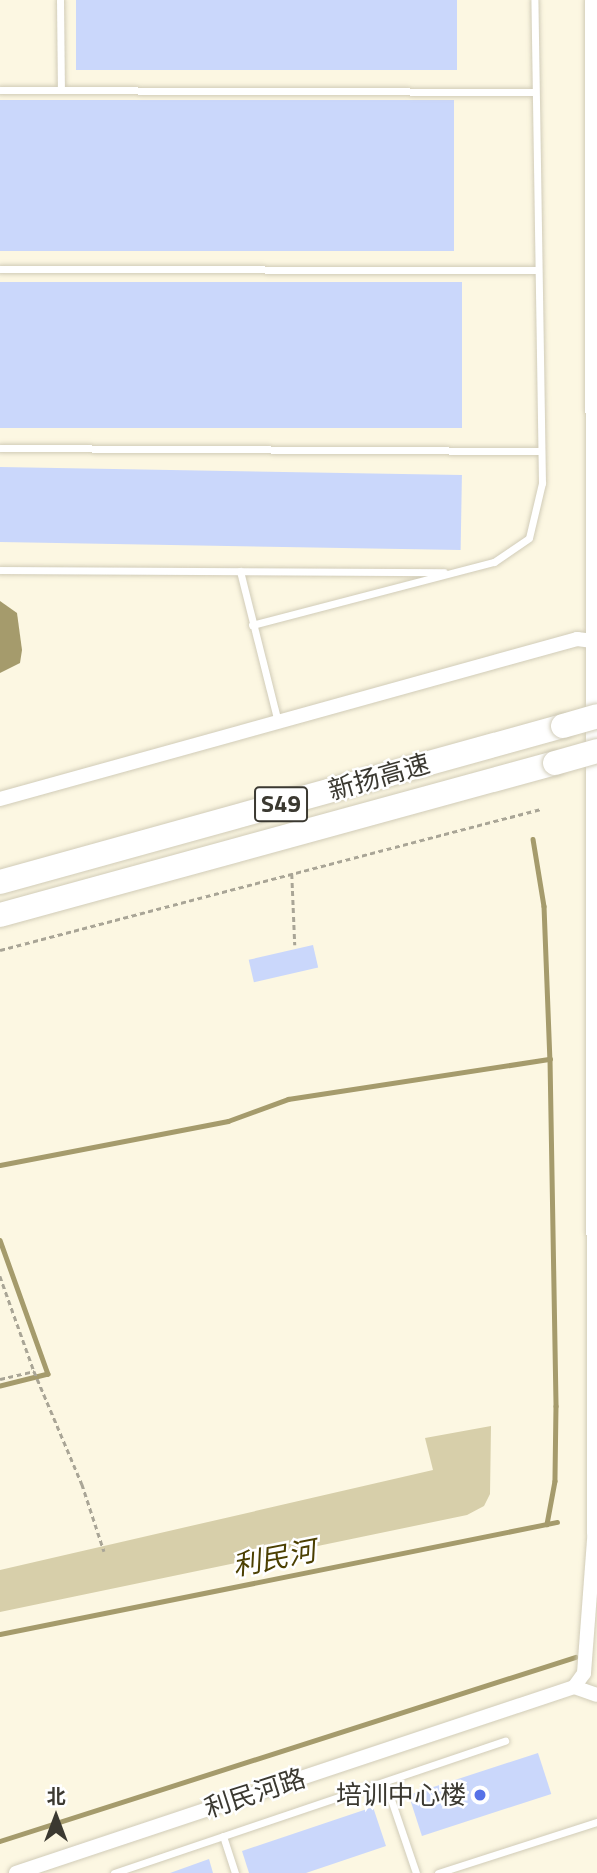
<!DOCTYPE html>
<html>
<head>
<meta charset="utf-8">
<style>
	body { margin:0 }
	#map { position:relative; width:597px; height:1873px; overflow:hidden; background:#fcf7e2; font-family:"Titillium Web","Noto Sans SC",sans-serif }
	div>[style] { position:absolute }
	.green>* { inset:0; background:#d7cfaa }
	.water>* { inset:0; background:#a59b6c }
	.stream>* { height:4.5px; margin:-2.25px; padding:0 2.25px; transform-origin:2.25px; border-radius:2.25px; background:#a59b6c }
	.building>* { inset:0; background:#cad7fb; transform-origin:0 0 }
	.path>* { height:2.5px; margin-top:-1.25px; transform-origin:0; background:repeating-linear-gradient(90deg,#a9a596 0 5px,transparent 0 8.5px) }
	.roads { filter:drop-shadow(0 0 2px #d1ccb8) drop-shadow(0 0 2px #d1ccb8) }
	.service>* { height:7px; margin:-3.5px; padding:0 3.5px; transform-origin:3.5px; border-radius:3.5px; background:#fff }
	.minor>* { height:14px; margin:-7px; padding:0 7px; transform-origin:7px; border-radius:7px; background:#fff }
	.primary>* { height:21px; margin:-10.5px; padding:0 10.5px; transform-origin:10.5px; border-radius:10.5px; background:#fff }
	.motorway>* { height:24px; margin:-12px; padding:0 12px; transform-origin:12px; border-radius:12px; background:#fff }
	.bridges { filter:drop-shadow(0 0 2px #d1ccb8) drop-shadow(0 0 2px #d1ccb8) }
	.motorway-bridge>* { height:24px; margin:-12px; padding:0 12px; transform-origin:12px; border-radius:12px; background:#fff }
	.dots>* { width:19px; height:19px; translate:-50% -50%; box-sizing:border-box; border:4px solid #fff; border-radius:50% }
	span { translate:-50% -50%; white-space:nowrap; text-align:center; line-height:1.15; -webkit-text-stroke:5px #fff; paint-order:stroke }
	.shield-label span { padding:2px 5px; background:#fff; border:2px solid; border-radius:5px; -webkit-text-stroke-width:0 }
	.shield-label { font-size:24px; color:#3b3931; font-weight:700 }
	.street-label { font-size:26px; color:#3b3931 }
	.poi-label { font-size:26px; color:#3b3931 }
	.right { translate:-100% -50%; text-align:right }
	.water-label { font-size:28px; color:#4b3f01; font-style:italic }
	.north { position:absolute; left:21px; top:1782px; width:70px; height:70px; -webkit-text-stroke:5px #fff; paint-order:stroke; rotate:0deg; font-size:19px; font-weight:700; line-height:28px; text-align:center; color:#3b3931 }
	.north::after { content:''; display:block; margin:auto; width:24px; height:32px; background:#3b3931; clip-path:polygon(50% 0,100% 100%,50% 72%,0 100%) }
</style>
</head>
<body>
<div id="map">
	<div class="green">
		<div style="clip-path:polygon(491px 1426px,490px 1494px,484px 1506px,467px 1515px,0 1612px,0 1570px,433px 1470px,425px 1438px)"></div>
	</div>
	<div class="water">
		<div style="clip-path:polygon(0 601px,17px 613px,22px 650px,20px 663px,0 673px)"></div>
	</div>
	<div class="stream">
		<div style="left:533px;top:839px;width:68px;rotate:80.7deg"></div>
		<div style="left:544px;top:906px;width:153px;rotate:87.8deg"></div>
		<div style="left:550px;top:1059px;width:347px;rotate:89deg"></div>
		<div style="left:556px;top:1406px;width:75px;rotate:90.8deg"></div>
		<div style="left:555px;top:1481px;width:44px;rotate:100.5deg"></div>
		<div style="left:0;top:1165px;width:232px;rotate:-10.9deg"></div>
		<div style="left:228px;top:1121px;width:64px;rotate:-20.1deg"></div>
		<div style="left:288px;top:1099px;width:265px;rotate:-8.7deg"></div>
		<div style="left:0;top:1240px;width:142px;rotate:70.3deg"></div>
		<div style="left:48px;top:1374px;width:49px;rotate:166deg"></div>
		<div style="left:0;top:1634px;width:568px;rotate:-11.37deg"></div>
		<div style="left:0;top:1841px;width:604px;rotate:-17.74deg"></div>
	</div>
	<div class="building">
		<div style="left:76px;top:0;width:381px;height:70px"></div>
		<div style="left:0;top:100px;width:454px;height:151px"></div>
		<div style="left:462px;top:282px;width:146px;height:462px;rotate:90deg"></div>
		<div style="left:0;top:467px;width:462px;height:75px;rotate:1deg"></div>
		<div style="left:313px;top:945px;width:23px;height:66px;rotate:77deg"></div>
		<div style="left:538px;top:1753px;width:43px;height:136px;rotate:72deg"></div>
		<div style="clip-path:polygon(373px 1807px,386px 1846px,306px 1873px,249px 1873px,242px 1851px)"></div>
		<div style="clip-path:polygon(209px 1859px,213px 1873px,170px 1873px)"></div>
	</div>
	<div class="path">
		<div style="left:292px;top:874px;width:71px;rotate:87.6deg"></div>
		<div style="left:0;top:950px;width:559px;rotate:-14.61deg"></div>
		<div style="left:0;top:1276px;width:101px;rotate:70.3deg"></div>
		<div style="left:34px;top:1371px;width:123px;rotate:67deg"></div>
		<div style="left:82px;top:1484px;width:71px;rotate:71.8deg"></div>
		<div style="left:0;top:1379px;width:35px;rotate:-13deg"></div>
	</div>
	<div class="roads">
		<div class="service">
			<div style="left:60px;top:0;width:90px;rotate:89.4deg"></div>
			<div style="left:0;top:90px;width:535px;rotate:0.21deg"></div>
			<div style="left:0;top:269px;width:538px;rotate:0.11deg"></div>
			<div style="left:0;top:448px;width:541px;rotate:0.32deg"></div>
			<div style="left:0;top:570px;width:444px;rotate:0.3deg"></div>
			<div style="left:240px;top:571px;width:156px;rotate:75.9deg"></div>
			<div style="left:252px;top:625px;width:250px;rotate:-14.6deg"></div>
			<div style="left:494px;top:562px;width:42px;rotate:-34.4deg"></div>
			<div style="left:529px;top:538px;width:57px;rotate:-76.7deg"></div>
			<div style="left:542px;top:483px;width:483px;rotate:-90.9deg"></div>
			<div style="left:385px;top:1782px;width:96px;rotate:71.2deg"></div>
			<div style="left:223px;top:1836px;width:39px;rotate:72deg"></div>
			<div style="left:114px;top:1873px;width:413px;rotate:-18.7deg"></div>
			<div style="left:438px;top:1873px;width:167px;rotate:-17.8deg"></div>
		</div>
		<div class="minor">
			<div style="left:0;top:799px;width:599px;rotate:-15.5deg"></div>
			<div style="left:577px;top:639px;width:16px;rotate:7deg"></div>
			<div style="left:574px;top:1687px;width:24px;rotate:19deg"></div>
			<div style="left:16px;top:1873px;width:588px;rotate:-18.43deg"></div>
			<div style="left:574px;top:1687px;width:17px;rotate:-54deg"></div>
			<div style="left:584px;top:1673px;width:147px;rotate:-85.7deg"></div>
		</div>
		<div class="primary">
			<div style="left:595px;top:0;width:1533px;rotate:89.93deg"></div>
		</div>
		<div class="motorway">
			<div style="left:0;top:882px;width:584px;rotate:-15.49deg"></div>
			<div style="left:0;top:915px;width:575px;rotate:-15.32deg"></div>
		</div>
	</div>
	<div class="bridges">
		<div class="motorway-bridge">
			<div style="left:563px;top:726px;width:35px;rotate:-16deg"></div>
			<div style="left:555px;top:763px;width:44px;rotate:-15.9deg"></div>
		</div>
	</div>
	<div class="dots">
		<div style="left:480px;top:1795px;background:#5772e7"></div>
	</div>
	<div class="shield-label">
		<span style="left:281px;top:804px">S49</span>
	</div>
	<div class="street-label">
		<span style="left:379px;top:777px;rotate:-16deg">新扬高速</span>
		<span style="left:255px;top:1793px;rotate:-18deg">利民河路</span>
	</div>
	<div class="poi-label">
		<span class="right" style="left:466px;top:1795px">培训中心楼</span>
	</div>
	<div class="water-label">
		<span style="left:274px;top:1558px;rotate:-11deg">利民河</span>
	</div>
	<div class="north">北</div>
</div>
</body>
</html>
